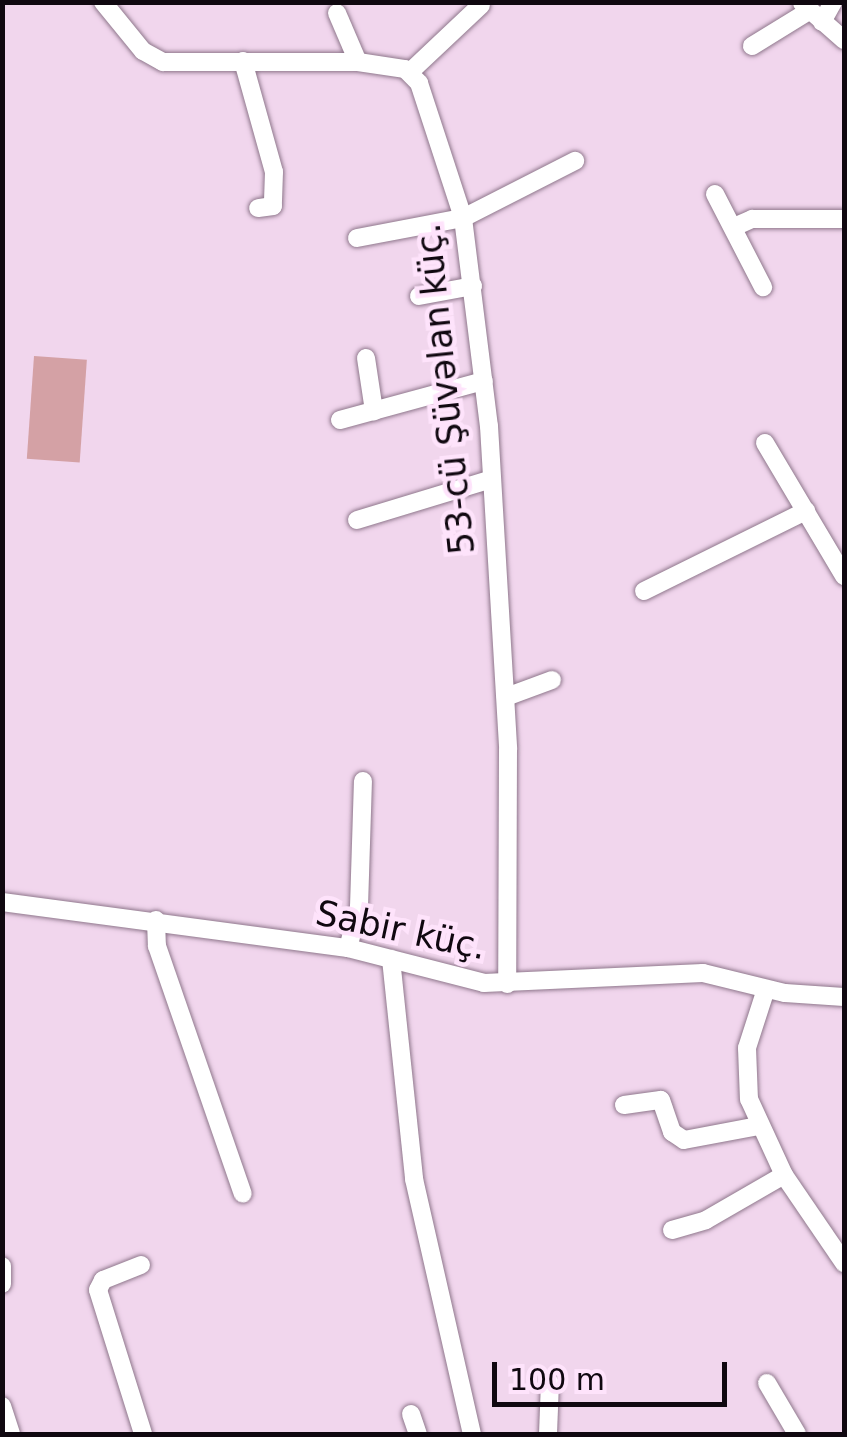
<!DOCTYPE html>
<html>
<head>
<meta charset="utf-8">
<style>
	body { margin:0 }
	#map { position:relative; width:847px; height:1437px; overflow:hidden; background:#f1d6ed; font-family:"DejaVu Sans",sans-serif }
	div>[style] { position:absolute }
	.green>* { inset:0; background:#d4a1a5; transform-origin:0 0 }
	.roads { filter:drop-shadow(0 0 2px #8f778c) drop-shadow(0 0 2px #8f778c) }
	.street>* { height:18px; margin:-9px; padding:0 9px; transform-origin:9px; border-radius:9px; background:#fff }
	span { translate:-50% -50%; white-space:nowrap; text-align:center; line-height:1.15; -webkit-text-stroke:9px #fee3fb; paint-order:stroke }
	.street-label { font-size:35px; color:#100810 }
	.frame { position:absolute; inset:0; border:5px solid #100810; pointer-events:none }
	.scale { position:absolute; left:492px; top:1362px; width:235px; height:45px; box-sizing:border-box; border:5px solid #100810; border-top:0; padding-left:12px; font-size:30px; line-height:35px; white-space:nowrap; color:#100810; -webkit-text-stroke:8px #fee3fb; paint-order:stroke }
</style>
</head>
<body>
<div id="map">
	<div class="green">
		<div style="left:34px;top:356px;width:53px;height:103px;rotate:4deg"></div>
	</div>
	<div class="roads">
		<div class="street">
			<div style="left:103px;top:2px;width:63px;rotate:50.8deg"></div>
			<div style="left:143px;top:51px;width:23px;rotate:29deg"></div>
			<div style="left:163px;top:62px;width:195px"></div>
			<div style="left:358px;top:62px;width:48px;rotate:8.5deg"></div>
			<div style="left:405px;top:69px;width:20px;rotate:45deg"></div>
			<div style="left:419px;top:83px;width:142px;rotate:71.9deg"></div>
			<div style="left:463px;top:218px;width:210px;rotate:82.9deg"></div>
			<div style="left:489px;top:426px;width:324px;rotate:86.6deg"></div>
			<div style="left:508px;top:749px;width:235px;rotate:90.2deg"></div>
			<div style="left:802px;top:3px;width:56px;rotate:41.4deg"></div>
			<div style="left:337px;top:13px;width:53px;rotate:66.8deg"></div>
			<div style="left:822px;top:22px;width:23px;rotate:-61deg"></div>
			<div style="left:752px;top:46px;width:67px;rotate:-31.6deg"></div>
			<div style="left:243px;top:61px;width:115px;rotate:74.4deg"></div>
			<div style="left:274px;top:172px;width:34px;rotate:92deg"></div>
			<div style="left:273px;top:206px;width:15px;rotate:172deg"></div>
			<div style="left:411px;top:71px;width:96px;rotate:-43.3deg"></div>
			<div style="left:715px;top:194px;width:105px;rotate:62.7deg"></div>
			<div style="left:734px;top:227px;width:20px;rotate:-24deg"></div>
			<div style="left:752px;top:219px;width:92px"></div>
			<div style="left:357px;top:238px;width:108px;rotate:-10.7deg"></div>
			<div style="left:463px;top:218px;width:126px;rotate:-27deg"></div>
			<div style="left:419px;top:296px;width:55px;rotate:-10.5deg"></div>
			<div style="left:366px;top:358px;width:54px;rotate:81.4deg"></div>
			<div style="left:340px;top:420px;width:149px;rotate:-15.2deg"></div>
			<div style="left:765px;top:443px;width:155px;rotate:59.3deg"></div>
			<div style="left:357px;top:520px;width:141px;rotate:-16.9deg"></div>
			<div style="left:644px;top:591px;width:181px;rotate:-26.3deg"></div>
			<div style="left:506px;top:697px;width:49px;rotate:-20.3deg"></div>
			<div style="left:2px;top:902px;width:349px;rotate:7.6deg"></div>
			<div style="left:348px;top:948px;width:140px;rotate:14.4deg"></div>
			<div style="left:484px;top:983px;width:219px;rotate:-2.6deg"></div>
			<div style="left:703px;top:973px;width:84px;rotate:13.7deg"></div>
			<div style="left:785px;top:993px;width:59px;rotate:3.9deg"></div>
			<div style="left:156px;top:920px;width:26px;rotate:88deg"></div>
			<div style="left:157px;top:946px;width:262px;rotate:70.9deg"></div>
			<div style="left:348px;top:948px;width:42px;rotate:-75deg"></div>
			<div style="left:359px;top:907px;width:126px;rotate:-88.2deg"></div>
			<div style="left:391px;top:959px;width:221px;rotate:84deg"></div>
			<div style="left:414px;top:1179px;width:262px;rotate:77.2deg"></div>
			<div style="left:766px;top:989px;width:62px;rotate:107.9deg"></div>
			<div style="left:747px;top:1048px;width:51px;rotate:87.8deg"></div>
			<div style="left:749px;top:1099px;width:84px;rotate:65.3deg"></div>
			<div style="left:784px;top:1175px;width:107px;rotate:55.7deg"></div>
			<div style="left:624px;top:1105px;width:37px;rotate:-8deg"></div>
			<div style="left:661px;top:1100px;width:34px;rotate:71deg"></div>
			<div style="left:672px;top:1132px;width:14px;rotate:34deg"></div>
			<div style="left:684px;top:1140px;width:75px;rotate:-10.7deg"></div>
			<div style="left:672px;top:1230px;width:35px;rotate:-16deg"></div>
			<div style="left:706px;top:1220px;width:90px;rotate:-30deg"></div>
			<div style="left:141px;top:1265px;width:41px;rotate:158.5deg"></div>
			<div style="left:103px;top:1280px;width:11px;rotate:117deg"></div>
			<div style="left:98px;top:1290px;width:151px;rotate:72.6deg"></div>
			<div style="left:2px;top:1266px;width:18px;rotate:90deg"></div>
			<div style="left:767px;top:1383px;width:59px;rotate:59.5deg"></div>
			<div style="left:2px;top:1406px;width:29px;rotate:72deg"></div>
			<div style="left:411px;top:1414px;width:21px;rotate:71deg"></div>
			<div style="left:548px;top:1434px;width:51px;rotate:-87.8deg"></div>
		</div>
	</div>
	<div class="street-label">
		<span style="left:445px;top:389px;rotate:-96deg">53-cü Şüvəlan küç.</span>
		<span style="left:401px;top:930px;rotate:12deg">Sabir küç.</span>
	</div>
	<div class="frame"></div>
	<div class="scale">100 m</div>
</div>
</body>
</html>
